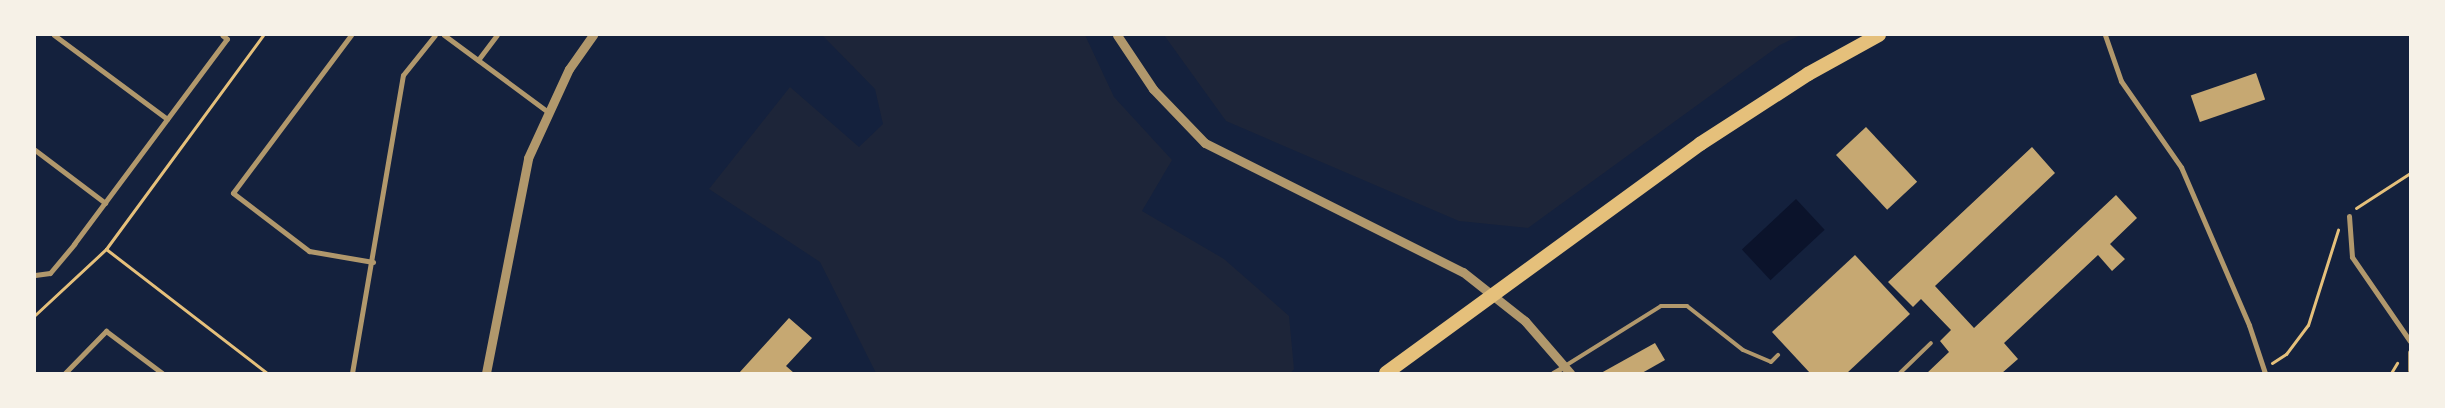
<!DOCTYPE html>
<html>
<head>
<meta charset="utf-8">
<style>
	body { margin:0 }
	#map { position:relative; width:2445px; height:408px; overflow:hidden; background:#14213d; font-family:"IBM Plex Serif",serif }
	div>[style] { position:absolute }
	.green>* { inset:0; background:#1d2539 }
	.water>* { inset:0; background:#0b132b; transform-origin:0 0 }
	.building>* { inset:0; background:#c6a872; transform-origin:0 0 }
	.path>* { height:3px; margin:-1.5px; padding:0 1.5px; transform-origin:1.5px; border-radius:1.5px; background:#e5c07b }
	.service>* { height:4px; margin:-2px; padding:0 2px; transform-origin:2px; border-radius:2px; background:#b1986c }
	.minor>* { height:5px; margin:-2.5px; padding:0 2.5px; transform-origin:2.5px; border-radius:2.5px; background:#b1986c }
	.tertiary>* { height:9px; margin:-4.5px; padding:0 4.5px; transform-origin:4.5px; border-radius:4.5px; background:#b1986c }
	.trunk>* { height:14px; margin:-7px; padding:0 7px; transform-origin:7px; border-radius:7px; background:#e5c07b }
	span { translate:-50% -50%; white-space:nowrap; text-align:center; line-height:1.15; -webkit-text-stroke:4px #f6f1e7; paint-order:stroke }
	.frame { position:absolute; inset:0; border:36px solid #f6f1e7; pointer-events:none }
</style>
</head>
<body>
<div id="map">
	<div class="green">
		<div style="clip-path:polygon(822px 35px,1085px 35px,1114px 97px,1172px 160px,1142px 211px,1224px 259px,1289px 316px,1294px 369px,1291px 373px,876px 373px,820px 262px,709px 189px,790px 87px,859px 147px,883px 124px,875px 89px)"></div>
		<div style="clip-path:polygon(1164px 35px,1801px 35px,1780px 45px,1528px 228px,1459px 221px,1226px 121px)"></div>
	</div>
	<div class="water">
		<div style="left:1796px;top:199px;width:42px;height:74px;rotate:47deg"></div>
	</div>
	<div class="building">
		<div style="left:2256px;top:73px;width:28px;height:69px;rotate:71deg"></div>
		<div style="left:1866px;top:127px;width:75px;height:41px;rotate:47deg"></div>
		<div style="clip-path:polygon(2032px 147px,2055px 173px,1935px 286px,1974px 328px,2116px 195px,2137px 218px,2110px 244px,2125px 259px,2112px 271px,2098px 255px,2004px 343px,2018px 359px,2002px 373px,1927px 373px,1949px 352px,1940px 341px,1951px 330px,1921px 299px,1913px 307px,1888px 282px)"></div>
		<div style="clip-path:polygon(1855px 255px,1910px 314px,1847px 373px,1810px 373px,1772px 332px)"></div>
		<div style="clip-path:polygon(789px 318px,812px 338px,786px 366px,794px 373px,739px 373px)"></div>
		<div style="clip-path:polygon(1655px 343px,1665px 360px,1642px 373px,1601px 373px)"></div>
	</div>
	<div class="path">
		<div style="left:2356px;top:208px;width:64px;rotate:-32.9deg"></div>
		<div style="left:106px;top:249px;width:203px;rotate:37.6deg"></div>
		<div style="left:35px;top:315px;width:97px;rotate:-42.9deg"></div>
		<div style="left:106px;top:249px;width:265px;rotate:-53.7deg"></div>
		<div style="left:2272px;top:363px;width:17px;rotate:-33deg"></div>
		<div style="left:2286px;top:354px;width:36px;rotate:-53deg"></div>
		<div style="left:2308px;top:325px;width:100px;rotate:-72.5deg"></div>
		<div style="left:2391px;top:373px;width:12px;rotate:-59deg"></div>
	</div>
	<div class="service">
		<div style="left:1565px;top:366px;width:113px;rotate:-32deg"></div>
		<div style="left:1661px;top:306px;width:26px"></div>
		<div style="left:1687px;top:306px;width:71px;rotate:38.2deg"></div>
		<div style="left:1743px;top:350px;width:30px;rotate:23deg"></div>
		<div style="left:1771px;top:362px;width:10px;rotate:-45deg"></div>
		<div style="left:1900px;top:373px;width:43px;rotate:-44.1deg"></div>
	</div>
	<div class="minor">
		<div style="left:54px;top:35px;width:141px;rotate:36.6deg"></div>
		<div style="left:351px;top:35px;width:197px;rotate:126.8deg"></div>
		<div style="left:233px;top:193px;width:96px;rotate:37.3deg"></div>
		<div style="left:309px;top:251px;width:65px;rotate:9.8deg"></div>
		<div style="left:444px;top:35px;width:129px;rotate:36.5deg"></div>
		<div style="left:2105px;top:35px;width:49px;rotate:70.8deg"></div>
		<div style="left:2121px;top:81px;width:105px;rotate:55.1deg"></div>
		<div style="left:2181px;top:167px;width:172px;rotate:66.7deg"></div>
		<div style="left:2249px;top:325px;width:51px;rotate:71.6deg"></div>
		<div style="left:478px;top:60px;width:31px;rotate:-53deg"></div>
		<div style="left:35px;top:150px;width:88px;rotate:37.1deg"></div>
		<div style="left:2349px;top:216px;width:41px;rotate:85.8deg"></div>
		<div style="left:2352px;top:257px;width:102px;rotate:55.4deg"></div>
		<div style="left:35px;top:275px;width:15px;rotate:-8deg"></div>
		<div style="left:50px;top:273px;width:38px;rotate:-50deg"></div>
		<div style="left:74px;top:244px;width:256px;rotate:-53.3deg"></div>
		<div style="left:227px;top:39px;width:6px;rotate:-141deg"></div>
		<div style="left:2410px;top:352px;width:18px;rotate:90deg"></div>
		<div style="left:65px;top:373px;width:59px;rotate:-45.7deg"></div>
		<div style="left:106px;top:331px;width:70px;rotate:36.9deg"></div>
		<div style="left:352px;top:373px;width:302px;rotate:-80.3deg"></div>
		<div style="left:403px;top:75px;width:51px;rotate:-51.3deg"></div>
		<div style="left:1553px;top:373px;width:14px;rotate:-30deg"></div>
	</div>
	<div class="tertiary">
		<div style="left:1117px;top:35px;width:65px;rotate:56.3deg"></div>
		<div style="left:1153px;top:89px;width:75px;rotate:46.1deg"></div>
		<div style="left:1205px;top:143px;width:288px;rotate:26.6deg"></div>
		<div style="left:1463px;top:272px;width:79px;rotate:38.3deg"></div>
		<div style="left:1525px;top:321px;width:69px;rotate:49.1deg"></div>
		<div style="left:486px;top:373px;width:219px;rotate:-78.9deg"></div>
		<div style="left:528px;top:158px;width:98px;rotate:-65.3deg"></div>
		<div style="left:569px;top:69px;width:42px;rotate:-54.8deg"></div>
	</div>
	<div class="trunk">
		<div style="left:1386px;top:373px;width:389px;rotate:-36.1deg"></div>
		<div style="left:1700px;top:144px;width:129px;rotate:-32.9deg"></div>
		<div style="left:1808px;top:74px;width:81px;rotate:-28.8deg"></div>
	</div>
	<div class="frame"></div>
</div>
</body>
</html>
